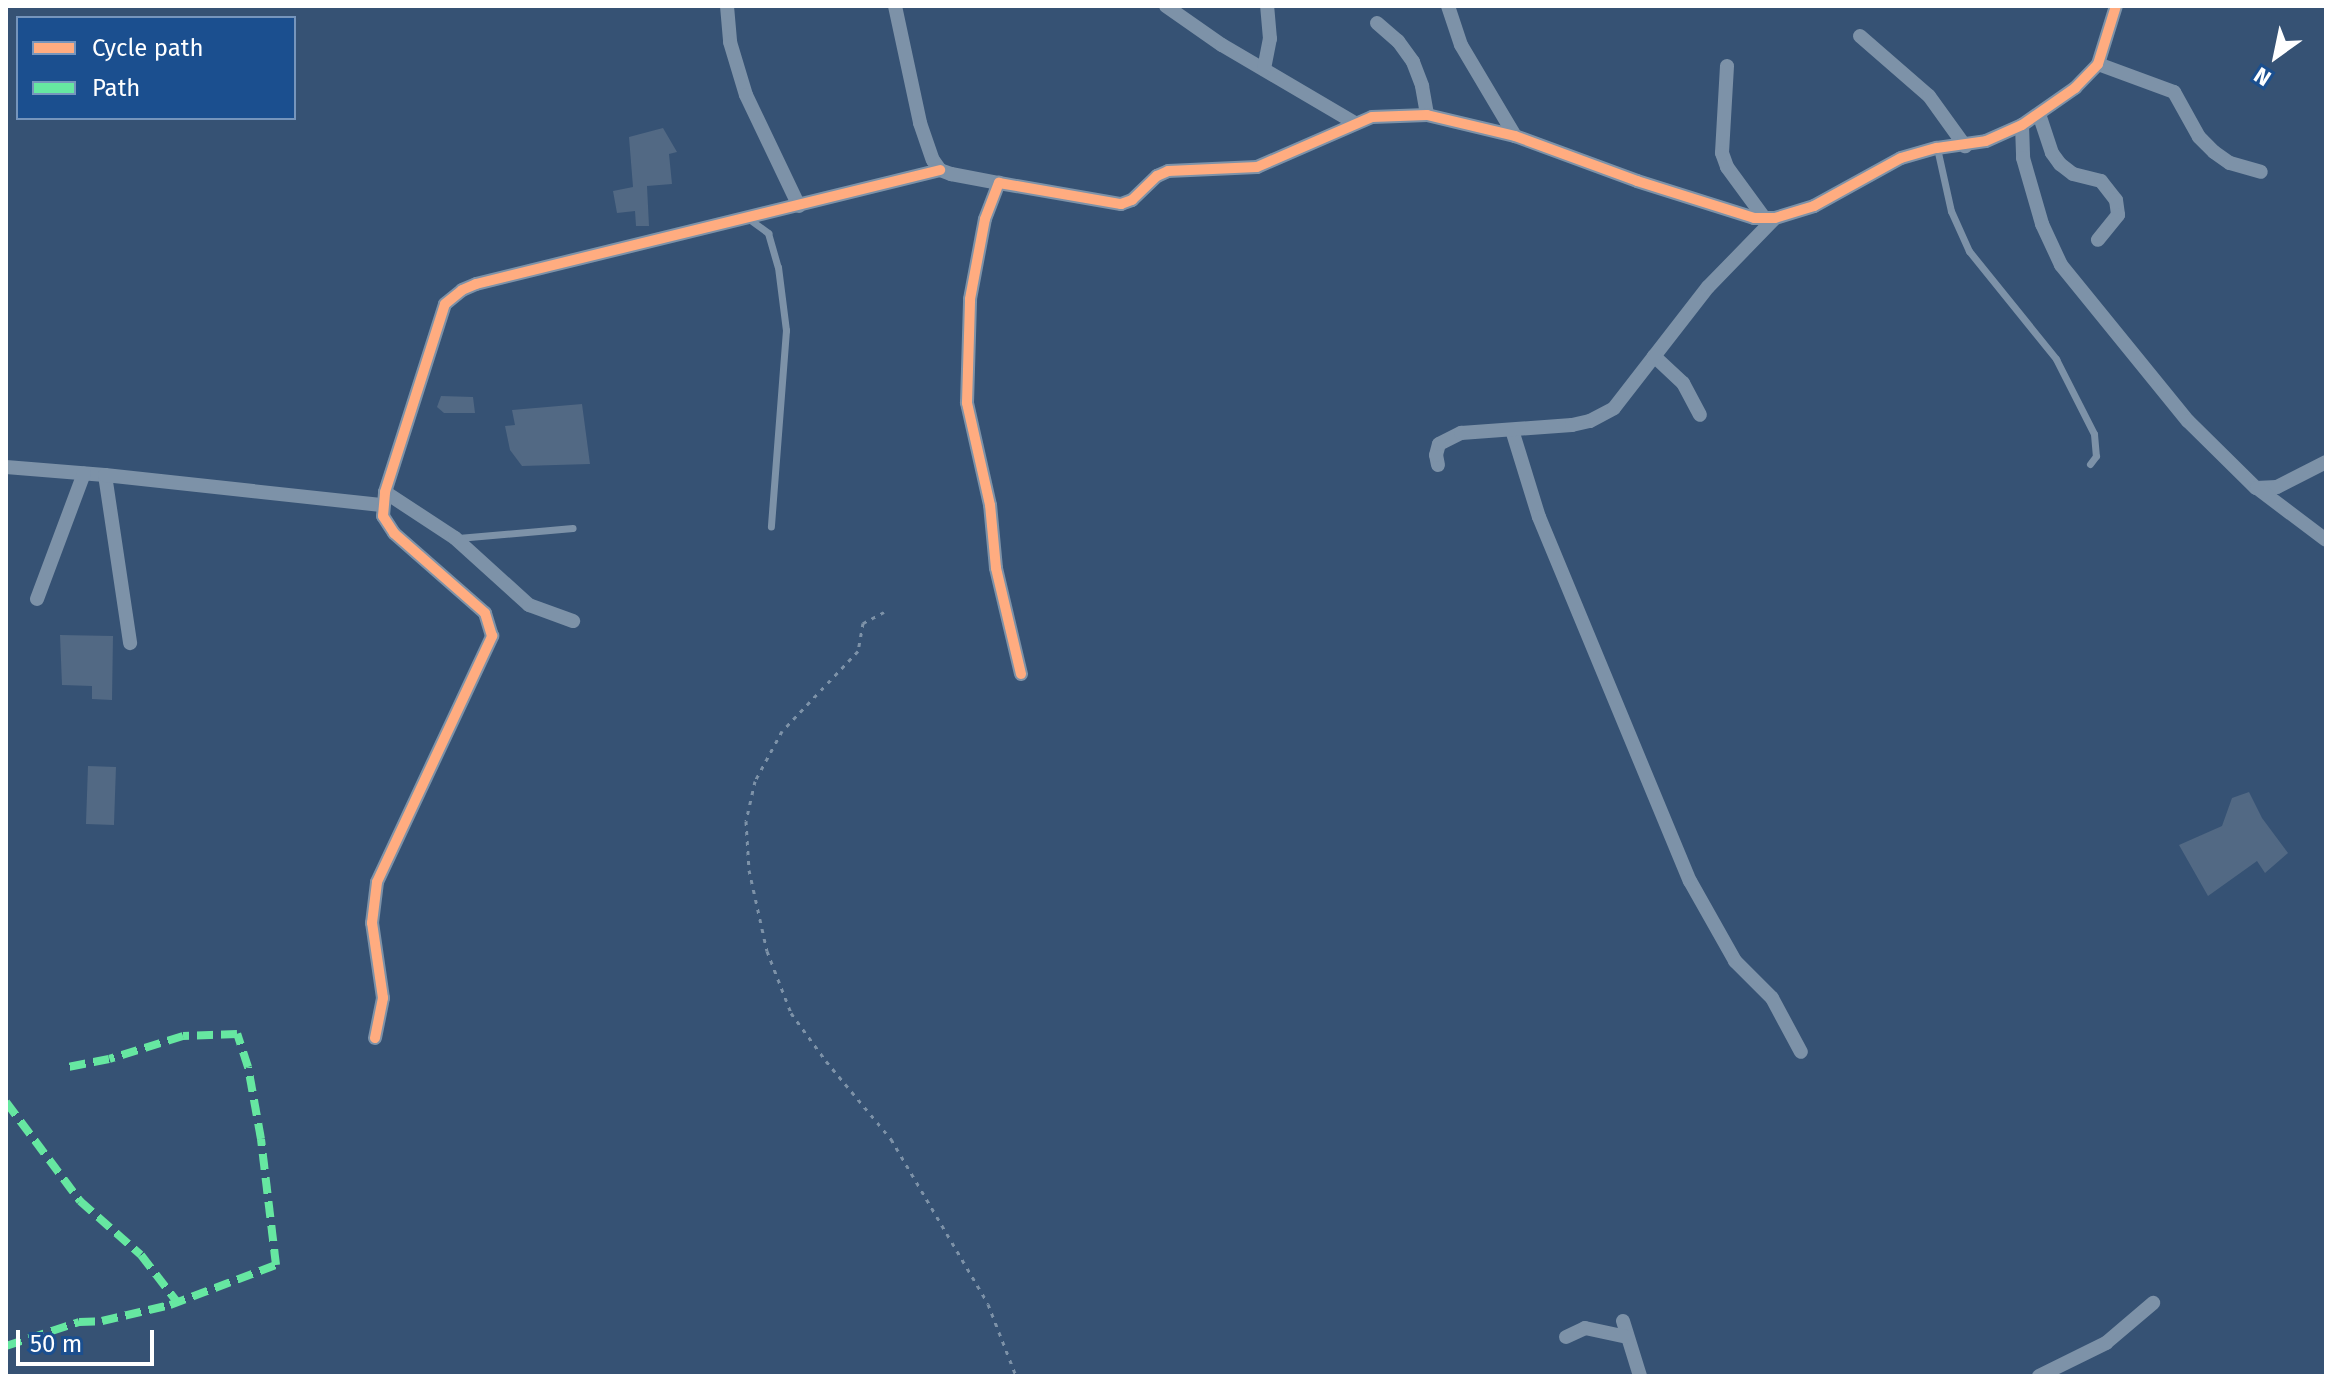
<!DOCTYPE html>
<html>
<head>
<meta charset="utf-8">
<style>
	body { margin:0 }
	#map { position:relative; width:2332px; height:1382px; overflow:hidden; background:#365274; font-family:"Fira Sans",sans-serif }
	div>[style] { position:absolute }
	.building>* { inset:0; background:#526984; transform-origin:0 0 }
	.path>* { height:3px; margin-top:-1.5px; transform-origin:0; background:repeating-linear-gradient(90deg,#7d92a8 0 4px,transparent 0 10px) }
	.lane>* { height:7px; margin:-3.5px; padding:0 3.5px; transform-origin:3.5px; border-radius:3.5px; background:#7d92a8 }
	.street>* { height:14px; margin:-7px; padding:0 7px; transform-origin:7px; border-radius:7px; background:#7d92a8 }
	.quiet>* { height:8px; margin-top:-4px; transform-origin:0; background:repeating-linear-gradient(90deg,#66e7a1 0 16px,transparent 0 24px) }
	.cycleway>* { height:10px; margin:-5px; padding:0 5px; transform-origin:5px; border-radius:5px; background:#ffac80 }
	span { translate:-50% -50%; white-space:nowrap; text-align:center; line-height:1.15; -webkit-text-stroke:6px #1b4f8f; paint-order:stroke }
	.frame { position:absolute; inset:0; border:8px solid #fff; pointer-events:none }
	.legend { position:absolute; left:16px; top:16px; width:280px; height:104px; box-sizing:border-box; background:#1b4f8f; border:2px solid #7695bc; margin:0; padding:10px 14px; list-style:none; font-size:24px; color:#fff }
	.legend li { display:flex; align-items:center; gap:16px; height:40px }
	.legend b { width:40px; border:2px solid #7695bc }
	.north { position:absolute; left:2236px; top:16px; width:80px; height:80px; -webkit-text-stroke:6px #1b4f8f; paint-order:stroke; rotate:213deg; font-size:22px; font-weight:700; line-height:32px; text-align:center; color:#fff }
	.north::after { content:''; display:block; margin:auto; width:28px; height:36px; background:#fff; clip-path:polygon(50% 0,100% 100%,50% 72%,0 100%) }
	.scale { position:absolute; left:16px; top:1330px; width:138px; height:36px; box-sizing:border-box; border:4px solid #fff; border-top:0; padding-left:10px; font-size:24px; line-height:28px; white-space:nowrap; color:#fff; -webkit-text-stroke:6px #1b4f8f; paint-order:stroke }
</style>
</head>
<body>
<div id="map">
	<div class="building">
		<div style="clip-path:polygon(663px 128px,677px 152px,669px 154px,672px 184px,647px 186px,649px 226px,636px 226px,635px 211px,617px 213px,613px 191px,633px 187px,629px 137px)"></div>
		<div style="clip-path:polygon(441px 396px,473px 397px,475px 413px,444px 413px,437px 407px)"></div>
		<div style="clip-path:polygon(582px 404px,590px 464px,522px 466px,510px 450px,505px 426px,515px 425px,512px 410px)"></div>
		<div style="clip-path:polygon(60px 635px,113px 636px,112px 700px,92px 699px,92px 686px,62px 685px)"></div>
		<div style="left:88px;top:766px;width:28px;height:58px;rotate:2deg"></div>
		<div style="clip-path:polygon(2249px 792px,2262px 818px,2288px 853px,2265px 873px,2257px 861px,2208px 896px,2179px 845px,2222px 826px,2232px 798px)"></div>
	</div>
	<div class="path">
		<div style="left:884px;top:612px;width:24px;rotate:152deg"></div>
		<div style="left:863px;top:623px;width:28px;rotate:100deg"></div>
		<div style="left:858px;top:651px;width:110px;rotate:133.5deg"></div>
		<div style="left:782px;top:731px;width:57px;rotate:118.4deg"></div>
		<div style="left:755px;top:781px;width:41px;rotate:102.7deg"></div>
		<div style="left:746px;top:821px;width:49px;rotate:86.5deg"></div>
		<div style="left:749px;top:870px;width:83px;rotate:77.5deg"></div>
		<div style="left:767px;top:951px;width:66px;rotate:68.8deg"></div>
		<div style="left:791px;top:1013px;width:59px;rotate:53.9deg"></div>
		<div style="left:826px;top:1061px;width:102px;rotate:50.2deg"></div>
		<div style="left:891px;top:1139px;width:191px;rotate:59.5deg"></div>
		<div style="left:988px;top:1304px;width:77px;rotate:68.7deg"></div>
	</div>
	<div class="lane">
		<div style="left:1937px;top:148px;width:65px;rotate:77.5deg"></div>
		<div style="left:1951px;top:211px;width:44px;rotate:65.8deg"></div>
		<div style="left:1969px;top:251px;width:139px;rotate:51.1deg"></div>
		<div style="left:2056px;top:359px;width:84px;rotate:63.1deg"></div>
		<div style="left:2094px;top:434px;width:22px;rotate:85deg"></div>
		<div style="left:2096px;top:456px;width:10px;rotate:127deg"></div>
		<div style="left:749px;top:219px;width:24px;rotate:36deg"></div>
		<div style="left:768px;top:233px;width:35px;rotate:74deg"></div>
		<div style="left:778px;top:267px;width:64px;rotate:82.8deg"></div>
		<div style="left:786px;top:330px;width:197px;rotate:94.4deg"></div>
		<div style="left:458px;top:538px;width:115px;rotate:-5deg"></div>
	</div>
	<div class="street">
		<div style="left:727px;top:6px;width:36px;rotate:85deg"></div>
		<div style="left:730px;top:42px;width:55px;rotate:73.2deg"></div>
		<div style="left:746px;top:95px;width:123px;rotate:64.5deg"></div>
		<div style="left:895px;top:6px;width:120px;rotate:77.9deg"></div>
		<div style="left:920px;top:123px;width:39px;rotate:71deg"></div>
		<div style="left:933px;top:160px;width:12px;rotate:55deg"></div>
		<div style="left:940px;top:170px;width:12px;rotate:20deg"></div>
		<div style="left:951px;top:174px;width:49px;rotate:10.6deg"></div>
		<div style="left:1166px;top:6px;width:68px;rotate:34.9deg"></div>
		<div style="left:1222px;top:45px;width:154px;rotate:30.4deg"></div>
		<div style="left:1448px;top:6px;width:41px;rotate:71.6deg"></div>
		<div style="left:1461px;top:45px;width:106px;rotate:59.3deg"></div>
		<div style="left:1377px;top:23px;width:28px;rotate:41deg"></div>
		<div style="left:1398px;top:41px;width:26px;rotate:54deg"></div>
		<div style="left:1413px;top:62px;width:26px;rotate:69deg"></div>
		<div style="left:1422px;top:86px;width:29px;rotate:80deg"></div>
		<div style="left:1860px;top:36px;width:91px;rotate:41deg"></div>
		<div style="left:1929px;top:96px;width:62px;rotate:54.2deg"></div>
		<div style="left:2098px;top:64px;width:81px;rotate:20.2deg"></div>
		<div style="left:2174px;top:92px;width:51px;rotate:60.9deg"></div>
		<div style="left:2199px;top:137px;width:21px;rotate:45deg"></div>
		<div style="left:2214px;top:152px;width:19px;rotate:35deg"></div>
		<div style="left:2230px;top:163px;width:32px;rotate:16deg"></div>
		<div style="left:1727px;top:66px;width:87px;rotate:93.3deg"></div>
		<div style="left:1722px;top:153px;width:15px;rotate:70deg"></div>
		<div style="left:1727px;top:167px;width:64px;rotate:53.8deg"></div>
		<div style="left:1264px;top:69px;width:31px;rotate:-79deg"></div>
		<div style="left:1270px;top:39px;width:33px;rotate:-95deg"></div>
		<div style="left:2039px;top:114px;width:41px;rotate:71.6deg"></div>
		<div style="left:2052px;top:153px;width:14px;rotate:54deg"></div>
		<div style="left:2060px;top:164px;width:16px;rotate:38deg"></div>
		<div style="left:2073px;top:174px;width:29px;rotate:14deg"></div>
		<div style="left:2101px;top:181px;width:24px;rotate:52deg"></div>
		<div style="left:2116px;top:200px;width:15px;rotate:82deg"></div>
		<div style="left:2118px;top:215px;width:32px;rotate:129deg"></div>
		<div style="left:2022px;top:125px;width:33px;rotate:88deg"></div>
		<div style="left:2023px;top:158px;width:69px;rotate:73.9deg"></div>
		<div style="left:2042px;top:224px;width:45px;rotate:65.1deg"></div>
		<div style="left:2061px;top:265px;width:201px;rotate:50.9deg"></div>
		<div style="left:2188px;top:421px;width:95px;rotate:44.6deg"></div>
		<div style="left:2256px;top:488px;width:21px;rotate:-3deg"></div>
		<div style="left:2277px;top:487px;width:55px;rotate:-27deg"></div>
		<div style="left:1654px;top:356px;width:40px;rotate:43deg"></div>
		<div style="left:1683px;top:383px;width:36px;rotate:62deg"></div>
		<div style="left:1512px;top:430px;width:91px;rotate:72.8deg"></div>
		<div style="left:1539px;top:517px;width:394px;rotate:67.5deg"></div>
		<div style="left:1690px;top:881px;width:92px;rotate:60.6deg"></div>
		<div style="left:1735px;top:961px;width:52px;rotate:45deg"></div>
		<div style="left:1772px;top:998px;width:61px;rotate:61.8deg"></div>
		<div style="left:1438px;top:465px;width:10px;rotate:-101deg"></div>
		<div style="left:1436px;top:455px;width:11px;rotate:-75deg"></div>
		<div style="left:1439px;top:444px;width:25px;rotate:-27deg"></div>
		<div style="left:1461px;top:433px;width:111px;rotate:-4.1deg"></div>
		<div style="left:1572px;top:425px;width:18px;rotate:-13deg"></div>
		<div style="left:1590px;top:421px;width:27px;rotate:-28deg"></div>
		<div style="left:1614px;top:408px;width:153px;rotate:-52.2deg"></div>
		<div style="left:1708px;top:287px;width:96px;rotate:-45.8deg"></div>
		<div style="left:6px;top:467px;width:99px;rotate:4.6deg"></div>
		<div style="left:105px;top:475px;width:170px;rotate:81.5deg"></div>
		<div style="left:105px;top:475px;width:280px;rotate:6.2deg"></div>
		<div style="left:2257px;top:488px;width:86px;rotate:37deg"></div>
		<div style="left:385px;top:492px;width:84px;rotate:33.3deg"></div>
		<div style="left:455px;top:538px;width:100px;rotate:42.2deg"></div>
		<div style="left:529px;top:605px;width:47px;rotate:20deg"></div>
		<div style="left:37px;top:599px;width:134px;rotate:-69.5deg"></div>
		<div style="left:1021px;top:674px;width:109px;rotate:-103.3deg"></div>
		<div style="left:996px;top:568px;width:63px;rotate:-95.4deg"></div>
		<div style="left:990px;top:505px;width:105px;rotate:-102.7deg"></div>
		<div style="left:967px;top:403px;width:104px;rotate:-88.3deg"></div>
		<div style="left:970px;top:299px;width:81px;rotate:-79.4deg"></div>
		<div style="left:985px;top:219px;width:39px;rotate:-69deg"></div>
		<div style="left:999px;top:183px;width:124px;rotate:9.8deg"></div>
		<div style="left:1121px;top:204px;width:12px;rotate:-20deg"></div>
		<div style="left:1132px;top:200px;width:35px;rotate:-44deg"></div>
		<div style="left:1157px;top:176px;width:12px;rotate:-24deg"></div>
		<div style="left:1168px;top:171px;width:89px;rotate:-2.6deg"></div>
		<div style="left:1257px;top:167px;width:125px;rotate:-23.5deg"></div>
		<div style="left:1372px;top:117px;width:55px;rotate:-2.1deg"></div>
		<div style="left:1427px;top:115px;width:90px;rotate:13.4deg"></div>
		<div style="left:1515px;top:136px;width:130px;rotate:20.2deg"></div>
		<div style="left:1637px;top:181px;width:123px;rotate:17.5deg"></div>
		<div style="left:1754px;top:218px;width:21px"></div>
		<div style="left:1775px;top:218px;width:41px;rotate:-17.1deg"></div>
		<div style="left:1814px;top:206px;width:99px;rotate:-28.9deg"></div>
		<div style="left:1901px;top:158px;width:37px;rotate:-16deg"></div>
		<div style="left:1937px;top:148px;width:49px;rotate:-8.1deg"></div>
		<div style="left:1986px;top:141px;width:39px;rotate:-24deg"></div>
		<div style="left:2022px;top:125px;width:65px;rotate:-34.9deg"></div>
		<div style="left:2075px;top:88px;width:33px;rotate:-46deg"></div>
		<div style="left:2098px;top:64px;width:61px;rotate:-72.8deg"></div>
		<div style="left:375px;top:1038px;width:41px;rotate:-78.7deg"></div>
		<div style="left:383px;top:998px;width:76px;rotate:-98.3deg"></div>
		<div style="left:372px;top:923px;width:41px;rotate:-83deg"></div>
		<div style="left:377px;top:882px;width:272px;rotate:-64.9deg"></div>
		<div style="left:492px;top:636px;width:24px;rotate:-107deg"></div>
		<div style="left:485px;top:613px;width:121px;rotate:-138.7deg"></div>
		<div style="left:394px;top:533px;width:20px;rotate:-123deg"></div>
		<div style="left:383px;top:516px;width:24px;rotate:-85deg"></div>
		<div style="left:385px;top:492px;width:197px;rotate:-72.3deg"></div>
		<div style="left:445px;top:304px;width:22px;rotate:-39deg"></div>
		<div style="left:462px;top:290px;width:15px;rotate:-23deg"></div>
		<div style="left:476px;top:284px;width:478px;rotate:-13.8deg"></div>
		<div style="left:1623px;top:1321px;width:58px;rotate:72.8deg"></div>
		<div style="left:1566px;top:1337px;width:21px;rotate:-25deg"></div>
		<div style="left:1585px;top:1328px;width:43px;rotate:12.1deg"></div>
		<div style="left:2039px;top:1376px;width:75px;rotate:-26.2deg"></div>
		<div style="left:2106px;top:1343px;width:62px;rotate:-40.4deg"></div>
	</div>
	<div class="quiet">
		<div style="left:6px;top:1102px;width:124px;rotate:53.2deg"></div>
		<div style="left:80px;top:1201px;width:81px;rotate:41.5deg"></div>
		<div style="left:141px;top:1255px;width:59px;rotate:52.5deg"></div>
		<div style="left:6px;top:1346px;width:77px;rotate:-18.2deg"></div>
		<div style="left:79px;top:1322px;width:23px;rotate:-2deg"></div>
		<div style="left:102px;top:1321px;width:70px;rotate:-13.2deg"></div>
		<div style="left:170px;top:1305px;width:113px;rotate:-20.7deg"></div>
		<div style="left:276px;top:1265px;width:127px;rotate:-96.8deg"></div>
		<div style="left:261px;top:1139px;width:73px;rotate:-100.2deg"></div>
		<div style="left:248px;top:1067px;width:35px;rotate:-108deg"></div>
		<div style="left:237px;top:1034px;width:54px;rotate:177.9deg"></div>
		<div style="left:183px;top:1036px;width:77px;rotate:162.7deg"></div>
		<div style="left:109px;top:1059px;width:47px;rotate:168.9deg"></div>
	</div>
	<div class="cycleway">
		<div style="left:1021px;top:674px;width:109px;rotate:-103.3deg"></div>
		<div style="left:996px;top:568px;width:63px;rotate:-95.4deg"></div>
		<div style="left:990px;top:505px;width:105px;rotate:-102.7deg"></div>
		<div style="left:967px;top:403px;width:104px;rotate:-88.3deg"></div>
		<div style="left:970px;top:299px;width:81px;rotate:-79.4deg"></div>
		<div style="left:985px;top:219px;width:39px;rotate:-69deg"></div>
		<div style="left:999px;top:183px;width:124px;rotate:9.8deg"></div>
		<div style="left:1121px;top:204px;width:12px;rotate:-20deg"></div>
		<div style="left:1132px;top:200px;width:35px;rotate:-44deg"></div>
		<div style="left:1157px;top:176px;width:12px;rotate:-24deg"></div>
		<div style="left:1168px;top:171px;width:89px;rotate:-2.6deg"></div>
		<div style="left:1257px;top:167px;width:125px;rotate:-23.5deg"></div>
		<div style="left:1372px;top:117px;width:55px;rotate:-2.1deg"></div>
		<div style="left:1427px;top:115px;width:90px;rotate:13.4deg"></div>
		<div style="left:1515px;top:136px;width:130px;rotate:20.2deg"></div>
		<div style="left:1637px;top:181px;width:123px;rotate:17.5deg"></div>
		<div style="left:1754px;top:218px;width:21px"></div>
		<div style="left:1775px;top:218px;width:41px;rotate:-17.1deg"></div>
		<div style="left:1814px;top:206px;width:99px;rotate:-28.9deg"></div>
		<div style="left:1901px;top:158px;width:37px;rotate:-16deg"></div>
		<div style="left:1937px;top:148px;width:49px;rotate:-8.1deg"></div>
		<div style="left:1986px;top:141px;width:39px;rotate:-24deg"></div>
		<div style="left:2022px;top:125px;width:65px;rotate:-34.9deg"></div>
		<div style="left:2075px;top:88px;width:33px;rotate:-46deg"></div>
		<div style="left:2098px;top:64px;width:61px;rotate:-72.8deg"></div>
		<div style="left:375px;top:1038px;width:41px;rotate:-78.7deg"></div>
		<div style="left:383px;top:998px;width:76px;rotate:-98.3deg"></div>
		<div style="left:372px;top:923px;width:41px;rotate:-83deg"></div>
		<div style="left:377px;top:882px;width:272px;rotate:-64.9deg"></div>
		<div style="left:492px;top:636px;width:24px;rotate:-107deg"></div>
		<div style="left:485px;top:613px;width:121px;rotate:-138.7deg"></div>
		<div style="left:394px;top:533px;width:20px;rotate:-123deg"></div>
		<div style="left:383px;top:516px;width:24px;rotate:-85deg"></div>
		<div style="left:385px;top:492px;width:197px;rotate:-72.3deg"></div>
		<div style="left:445px;top:304px;width:22px;rotate:-39deg"></div>
		<div style="left:462px;top:290px;width:15px;rotate:-23deg"></div>
		<div style="left:476px;top:284px;width:478px;rotate:-13.8deg"></div>
	</div>
	<div class="frame"></div>
	<ul class="legend">
	<li><b style="height:10px;background:#ffac80"></b>Cycle path</li>
	<li><b style="height:10px;background:#66e7a1"></b>Path</li>
	</ul>
	<div class="north">N</div>
	<div class="scale">50 m</div>
</div>
</body>
</html>
